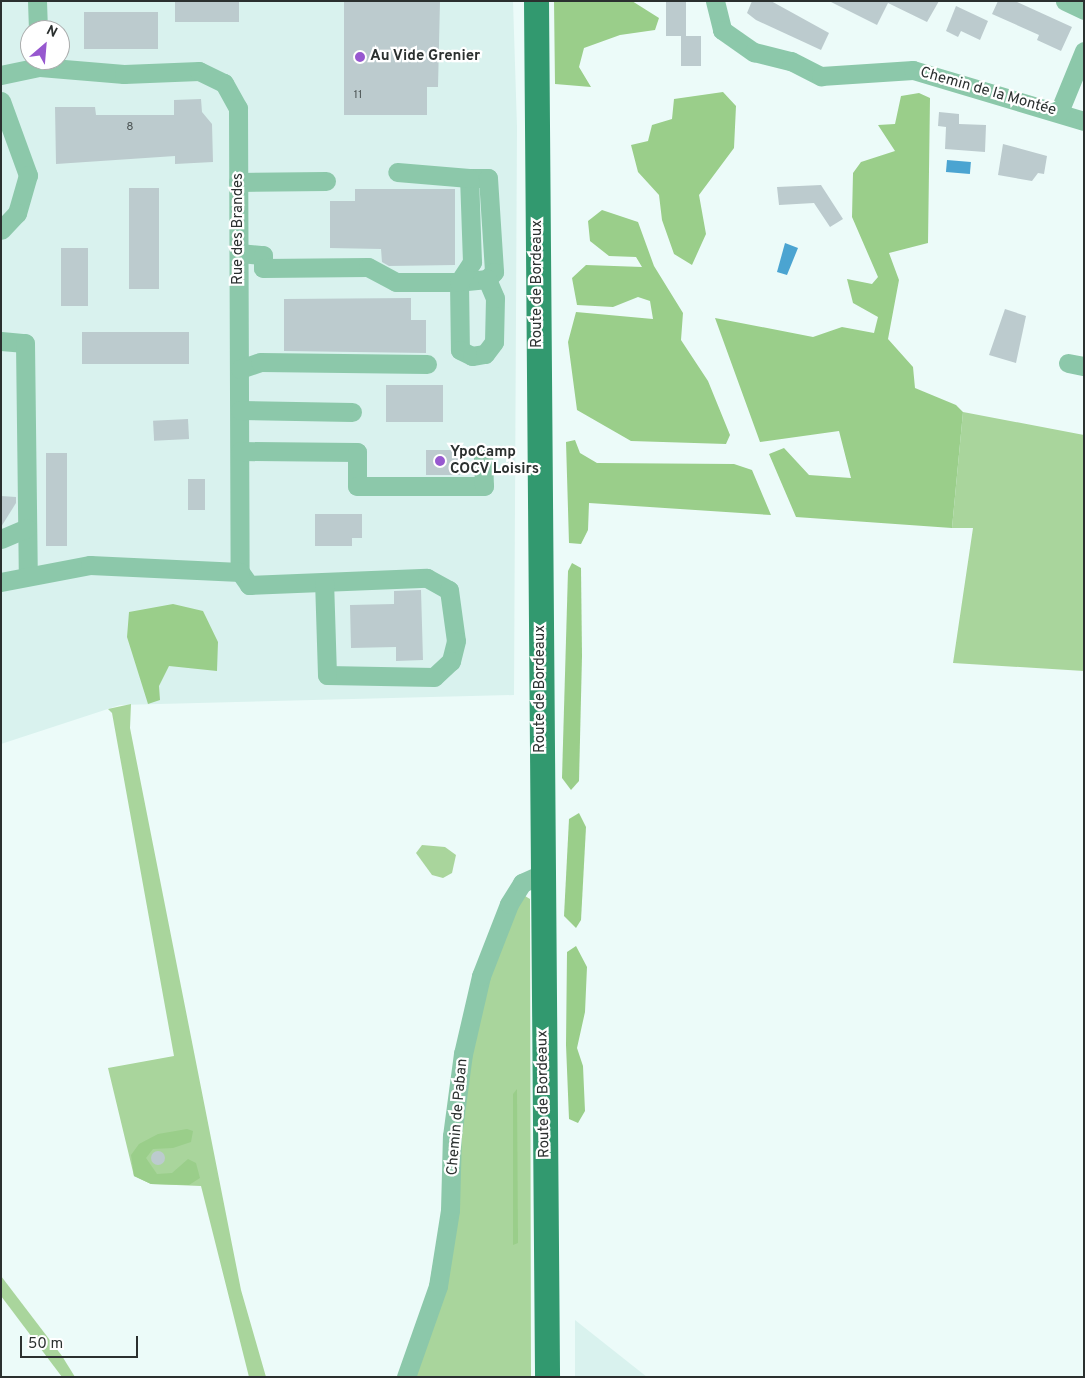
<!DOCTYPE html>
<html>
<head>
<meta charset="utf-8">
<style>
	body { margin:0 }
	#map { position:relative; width:1085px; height:1378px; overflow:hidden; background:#ecfbf9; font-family:Overpass,sans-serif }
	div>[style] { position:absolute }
	.built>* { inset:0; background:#d9f2ee }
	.green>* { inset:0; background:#a9d59c }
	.forest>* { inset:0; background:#9ace8a }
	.water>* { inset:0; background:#4ba4d1; transform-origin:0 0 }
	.building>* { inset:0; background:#bccbce; transform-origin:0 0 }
	.round { border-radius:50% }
	.minor>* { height:19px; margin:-9.5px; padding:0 9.5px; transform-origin:9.5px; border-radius:9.5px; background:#8cc8aa }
	.major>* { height:25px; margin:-12.5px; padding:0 12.5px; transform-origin:12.5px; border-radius:12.5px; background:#32996f }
	.dots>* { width:14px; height:14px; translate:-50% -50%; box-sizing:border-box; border:2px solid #fff; border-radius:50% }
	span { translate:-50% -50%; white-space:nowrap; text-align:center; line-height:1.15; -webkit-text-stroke:4.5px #fff; paint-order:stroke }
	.number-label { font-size:12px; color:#4f5757 }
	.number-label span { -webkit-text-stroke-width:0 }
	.poi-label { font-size:15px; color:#2b302f; font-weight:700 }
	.left { translate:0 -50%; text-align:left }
	.street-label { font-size:15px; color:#2b302f }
	.frame { position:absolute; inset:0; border:2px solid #2b302f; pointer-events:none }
	.north { position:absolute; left:20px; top:20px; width:50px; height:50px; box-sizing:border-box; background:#fff; border:1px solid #aaacac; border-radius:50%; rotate:27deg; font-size:14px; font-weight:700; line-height:20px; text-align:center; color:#2b302f }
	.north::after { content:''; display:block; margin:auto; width:18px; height:22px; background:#9758cf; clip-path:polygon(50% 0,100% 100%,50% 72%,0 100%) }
	.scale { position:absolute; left:20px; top:1336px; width:118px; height:22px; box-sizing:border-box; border:2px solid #2b302f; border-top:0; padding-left:6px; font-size:15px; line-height:18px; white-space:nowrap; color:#2b302f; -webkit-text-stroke:4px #fff; paint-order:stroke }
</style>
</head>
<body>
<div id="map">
	<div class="built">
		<div style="clip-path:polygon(evenodd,1px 1px,513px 1px,517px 127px,514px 695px,120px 705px,1px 744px,1px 1px,30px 30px,60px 30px,60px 60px,30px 60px,30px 30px)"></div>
		<div style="clip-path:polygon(575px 1320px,647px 1377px,575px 1377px)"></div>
	</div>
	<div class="green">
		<div style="clip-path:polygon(963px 412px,1084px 435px,1084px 671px,953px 663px,973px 528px,952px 528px)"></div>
		<div style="clip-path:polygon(131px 704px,130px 728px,241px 1290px,266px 1377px,249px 1377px,201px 1186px,151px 1184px,134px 1176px,108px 1068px,174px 1056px,112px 713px,108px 709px)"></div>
		<div style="clip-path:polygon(422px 845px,445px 847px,456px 855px,452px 873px,443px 878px,432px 875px,416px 853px)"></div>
		<div style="clip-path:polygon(525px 896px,530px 899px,531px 1377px,406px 1377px,418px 1351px,483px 977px,519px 898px)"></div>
		<div style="clip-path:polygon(1px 1276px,62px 1356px,75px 1377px,62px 1377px,1px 1296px)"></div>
	</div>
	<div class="forest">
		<div style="clip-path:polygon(554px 1px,632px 1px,659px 18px,655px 30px,620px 35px,584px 48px,579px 67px,591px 87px,555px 84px)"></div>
		<div style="clip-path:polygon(723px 92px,736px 106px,734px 148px,699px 195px,706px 234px,692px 265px,674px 254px,662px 220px,659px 195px,638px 172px,631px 145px,648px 141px,652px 125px,672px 119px,674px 99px)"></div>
		<div style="clip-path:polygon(919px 93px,930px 98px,928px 243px,889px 253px,899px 280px,888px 339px,913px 367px,915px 388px,956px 405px,963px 412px,952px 528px,796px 517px,769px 454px,784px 448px,809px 475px,851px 478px,839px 431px,760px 442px,715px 318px,813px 337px,842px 327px,874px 333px,878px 317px,853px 303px,847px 279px,872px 284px,878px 277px,852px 217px,853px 173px,861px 162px,895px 151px,878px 125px,895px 124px,901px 96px)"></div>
		<div style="clip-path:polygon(602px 210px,638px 222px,654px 266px,683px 313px,681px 340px,708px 381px,730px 435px,726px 444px,631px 441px,577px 410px,568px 342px,576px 312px,653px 319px,650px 301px,638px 297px,613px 307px,577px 305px,572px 278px,586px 265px,642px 267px,636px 257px,609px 256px,590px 241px,588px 221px)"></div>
		<div style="clip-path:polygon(575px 440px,580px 453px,597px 463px,734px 464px,752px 470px,771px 515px,589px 503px,588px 530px,581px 544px,569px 543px,566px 442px)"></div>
		<div style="clip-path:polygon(572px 563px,581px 568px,582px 656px,579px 781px,571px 790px,562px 778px,568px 571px)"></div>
		<div style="clip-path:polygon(173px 604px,203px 611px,218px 642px,217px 671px,169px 666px,159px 686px,160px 700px,148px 704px,127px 637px,129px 612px)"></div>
		<div style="clip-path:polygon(579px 813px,586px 827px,581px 920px,576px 928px,564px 916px,569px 819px)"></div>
		<div style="clip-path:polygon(576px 946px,587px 967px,585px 1012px,577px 1048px,583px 1066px,585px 1111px,578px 1123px,569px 1119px,566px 1045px,567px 952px)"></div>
		<div style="clip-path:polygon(517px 1089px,518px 1243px,513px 1245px,513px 1094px)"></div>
		<div style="clip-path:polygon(187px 1129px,193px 1131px,191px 1142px,173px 1148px,153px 1149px,146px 1158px,157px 1174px,172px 1173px,188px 1159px,196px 1163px,200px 1178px,189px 1185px,151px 1184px,134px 1176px,131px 1155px,139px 1144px,158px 1134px)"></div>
	</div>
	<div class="water">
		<div style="left:947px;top:160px;width:24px;height:12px;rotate:5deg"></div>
		<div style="clip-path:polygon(785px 243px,798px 248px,787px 275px,777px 272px)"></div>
	</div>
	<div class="building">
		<div style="left:175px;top:1px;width:64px;height:21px"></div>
		<div style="clip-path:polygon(344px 1px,440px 1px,438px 87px,427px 87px,427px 115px,344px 115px)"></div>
		<div style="left:666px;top:1px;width:20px;height:35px"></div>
		<div style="clip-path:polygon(752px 1px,771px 1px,829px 33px,821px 50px,756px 20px,747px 13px)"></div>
		<div style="clip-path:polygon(829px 1px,939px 1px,927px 22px,888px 3px,877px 25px)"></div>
		<div style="clip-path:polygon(998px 1px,1015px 1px,1072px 27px,1061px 51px,1037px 40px,1039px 35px,992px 14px)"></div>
		<div style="clip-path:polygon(956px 6px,988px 21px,980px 40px,961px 31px,958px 37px,946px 31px)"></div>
		<div style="left:84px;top:12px;width:74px;height:37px"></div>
		<div style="left:681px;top:36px;width:20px;height:30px"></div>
		<div style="clip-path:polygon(201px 99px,202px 112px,212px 124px,213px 162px,175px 164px,175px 156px,56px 164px,55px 107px,95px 107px,96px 115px,174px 115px,174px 100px)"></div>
		<div style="clip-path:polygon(939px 112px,959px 114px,959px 124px,986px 125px,985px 152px,945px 149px,946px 127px,938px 126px)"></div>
		<div style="clip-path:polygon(1003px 144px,1047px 156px,1044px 174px,1038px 173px,1032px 181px,998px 175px)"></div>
		<div style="clip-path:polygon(821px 185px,843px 219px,830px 227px,814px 203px,779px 205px,777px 187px)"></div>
		<div style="left:129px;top:188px;width:30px;height:101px"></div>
		<div style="clip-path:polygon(355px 189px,455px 189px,455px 265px,389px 266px,382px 262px,381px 249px,330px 248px,330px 201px,355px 201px)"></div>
		<div style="left:61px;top:248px;width:27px;height:58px"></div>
		<div style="clip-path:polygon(411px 298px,411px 320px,426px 320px,426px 353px,284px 351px,284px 299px)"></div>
		<div style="clip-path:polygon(1005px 309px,1026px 316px,1016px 363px,989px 355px)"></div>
		<div style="left:82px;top:332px;width:107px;height:32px"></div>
		<div style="left:386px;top:385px;width:57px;height:37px"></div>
		<div style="left:188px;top:419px;width:20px;height:35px;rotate:87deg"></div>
		<div style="left:460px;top:450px;width:25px;height:34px;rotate:90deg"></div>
		<div style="left:46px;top:453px;width:21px;height:93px"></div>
		<div style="left:188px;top:479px;width:17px;height:31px"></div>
		<div style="clip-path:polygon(1px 496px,16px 497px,16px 503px,1px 527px)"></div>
		<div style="clip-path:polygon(315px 514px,362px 514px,362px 538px,352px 538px,352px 546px,315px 546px)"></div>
		<div style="clip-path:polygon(421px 590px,423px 660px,396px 661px,396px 647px,351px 648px,350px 605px,394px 604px,394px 591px)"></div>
		<div class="round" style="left:151px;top:1151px;width:14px;height:14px"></div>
	</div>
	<div class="minor">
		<div style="left:37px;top:1px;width:29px;rotate:88deg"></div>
		<div style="left:715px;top:1px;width:30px;rotate:76deg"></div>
		<div style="left:722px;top:30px;width:39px;rotate:35deg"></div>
		<div style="left:754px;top:52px;width:38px;rotate:14deg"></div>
		<div style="left:791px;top:61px;width:34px;rotate:27deg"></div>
		<div style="left:821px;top:76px;width:92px;rotate:-3.7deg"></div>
		<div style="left:913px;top:70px;width:178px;rotate:16.6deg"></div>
		<div style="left:1065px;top:1px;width:21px;rotate:25deg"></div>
		<div style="left:1px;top:75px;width:40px;rotate:-12deg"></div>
		<div style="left:40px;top:67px;width:84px;rotate:4.8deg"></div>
		<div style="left:124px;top:74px;width:75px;rotate:-2.3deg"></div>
		<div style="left:199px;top:71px;width:28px;rotate:26deg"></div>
		<div style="left:224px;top:83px;width:29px;rotate:61deg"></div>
		<div style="left:238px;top:108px;width:464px;rotate:89.8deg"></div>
		<div style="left:1px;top:101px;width:79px;rotate:70deg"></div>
		<div style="left:28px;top:175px;width:40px;rotate:106deg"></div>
		<div style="left:17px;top:213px;width:23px;rotate:133deg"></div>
		<div style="left:1059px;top:112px;width:66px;rotate:-67.7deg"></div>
		<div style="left:469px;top:178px;width:19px"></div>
		<div style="left:488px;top:178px;width:94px;rotate:86.3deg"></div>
		<div style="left:494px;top:272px;width:10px;rotate:135deg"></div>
		<div style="left:487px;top:279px;width:28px;rotate:174deg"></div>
		<div style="left:459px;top:282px;width:68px;rotate:89.2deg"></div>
		<div style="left:460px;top:350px;width:13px;rotate:27deg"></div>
		<div style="left:472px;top:356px;width:13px;rotate:-9deg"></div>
		<div style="left:485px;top:354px;width:15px;rotate:-53deg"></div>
		<div style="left:494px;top:342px;width:44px;rotate:-88.7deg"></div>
		<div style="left:495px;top:298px;width:21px;rotate:-113deg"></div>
		<div style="left:238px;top:182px;width:88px;rotate:-0.7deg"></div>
		<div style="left:239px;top:253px;width:24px;rotate:5deg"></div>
		<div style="left:263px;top:255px;width:13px;rotate:90deg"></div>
		<div style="left:263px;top:268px;width:105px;rotate:-0.5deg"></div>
		<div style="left:368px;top:267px;width:32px;rotate:28deg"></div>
		<div style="left:396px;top:282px;width:63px"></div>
		<div style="left:459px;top:282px;width:24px;rotate:-57deg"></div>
		<div style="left:472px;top:262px;width:84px;rotate:-92deg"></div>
		<div style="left:469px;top:178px;width:72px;rotate:-175.2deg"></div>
		<div style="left:1px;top:341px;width:24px;rotate:5deg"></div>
		<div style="left:25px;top:343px;width:232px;rotate:89.3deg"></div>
		<div style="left:1068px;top:363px;width:16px;rotate:11deg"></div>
		<div style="left:240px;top:369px;width:21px;rotate:-19deg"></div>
		<div style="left:260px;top:362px;width:167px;rotate:0.7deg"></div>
		<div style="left:240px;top:410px;width:112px;rotate:1deg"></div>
		<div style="left:240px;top:451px;width:117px;rotate:0.5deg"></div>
		<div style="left:357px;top:452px;width:34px;rotate:90deg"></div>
		<div style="left:357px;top:486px;width:127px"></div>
		<div style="left:484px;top:486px;width:29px;rotate:-92deg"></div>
		<div style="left:1px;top:539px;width:28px;rotate:-23deg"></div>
		<div style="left:240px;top:572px;width:16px;rotate:55deg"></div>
		<div style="left:249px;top:585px;width:178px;rotate:-2.3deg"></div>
		<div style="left:427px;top:578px;width:25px;rotate:29deg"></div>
		<div style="left:449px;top:590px;width:51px;rotate:82.2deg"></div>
		<div style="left:456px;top:641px;width:21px;rotate:104deg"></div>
		<div style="left:451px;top:661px;width:23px;rotate:137deg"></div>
		<div style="left:434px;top:677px;width:107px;rotate:-178.9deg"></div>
		<div style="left:327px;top:675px;width:93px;rotate:-91.8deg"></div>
		<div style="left:1px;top:582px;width:91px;rotate:-10.8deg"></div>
		<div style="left:90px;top:565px;width:150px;rotate:2.7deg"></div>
		<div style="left:406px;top:1377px;width:96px;rotate:-70.6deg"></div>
		<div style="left:438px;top:1286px;width:77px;rotate:-81deg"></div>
		<div style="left:450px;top:1210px;width:74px;rotate:-88.5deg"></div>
		<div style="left:452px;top:1136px;width:83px;rotate:-82.4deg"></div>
		<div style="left:463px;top:1054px;width:80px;rotate:-77deg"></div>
		<div style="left:481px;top:976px;width:77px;rotate:-68.7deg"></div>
		<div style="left:509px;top:904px;width:25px;rotate:-58deg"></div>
		<div style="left:522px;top:883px;width:22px;rotate:-24deg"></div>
	</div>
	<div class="major">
		<div style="left:536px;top:1px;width:1376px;rotate:89.54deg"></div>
	</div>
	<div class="dots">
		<div style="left:360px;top:57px;background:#9758cf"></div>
		<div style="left:440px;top:461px;background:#9758cf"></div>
	</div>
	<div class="number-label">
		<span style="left:358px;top:96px">11</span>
		<span style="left:130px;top:128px">8</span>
	</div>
	<div class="poi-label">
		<span class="left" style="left:370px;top:57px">Au Vide Grenier</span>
		<span class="left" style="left:450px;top:461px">YpoCamp<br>COCV Loisirs</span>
	</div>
	<div class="street-label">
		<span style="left:988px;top:92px;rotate:16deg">Chemin de la Montée</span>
		<span style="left:239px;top:229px;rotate:-90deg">Rue des Brandes</span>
		<span style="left:538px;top:284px;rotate:-90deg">Route de Bordeaux</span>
		<span style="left:541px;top:689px;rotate:-90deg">Route de Bordeaux</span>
		<span style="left:544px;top:1094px;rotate:-91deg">Route de Bordeaux</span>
		<span style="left:458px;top:1117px;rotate:-85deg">Chemin de Paban</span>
	</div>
	<div class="frame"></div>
	<div class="north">N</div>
	<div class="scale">50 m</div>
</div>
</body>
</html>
